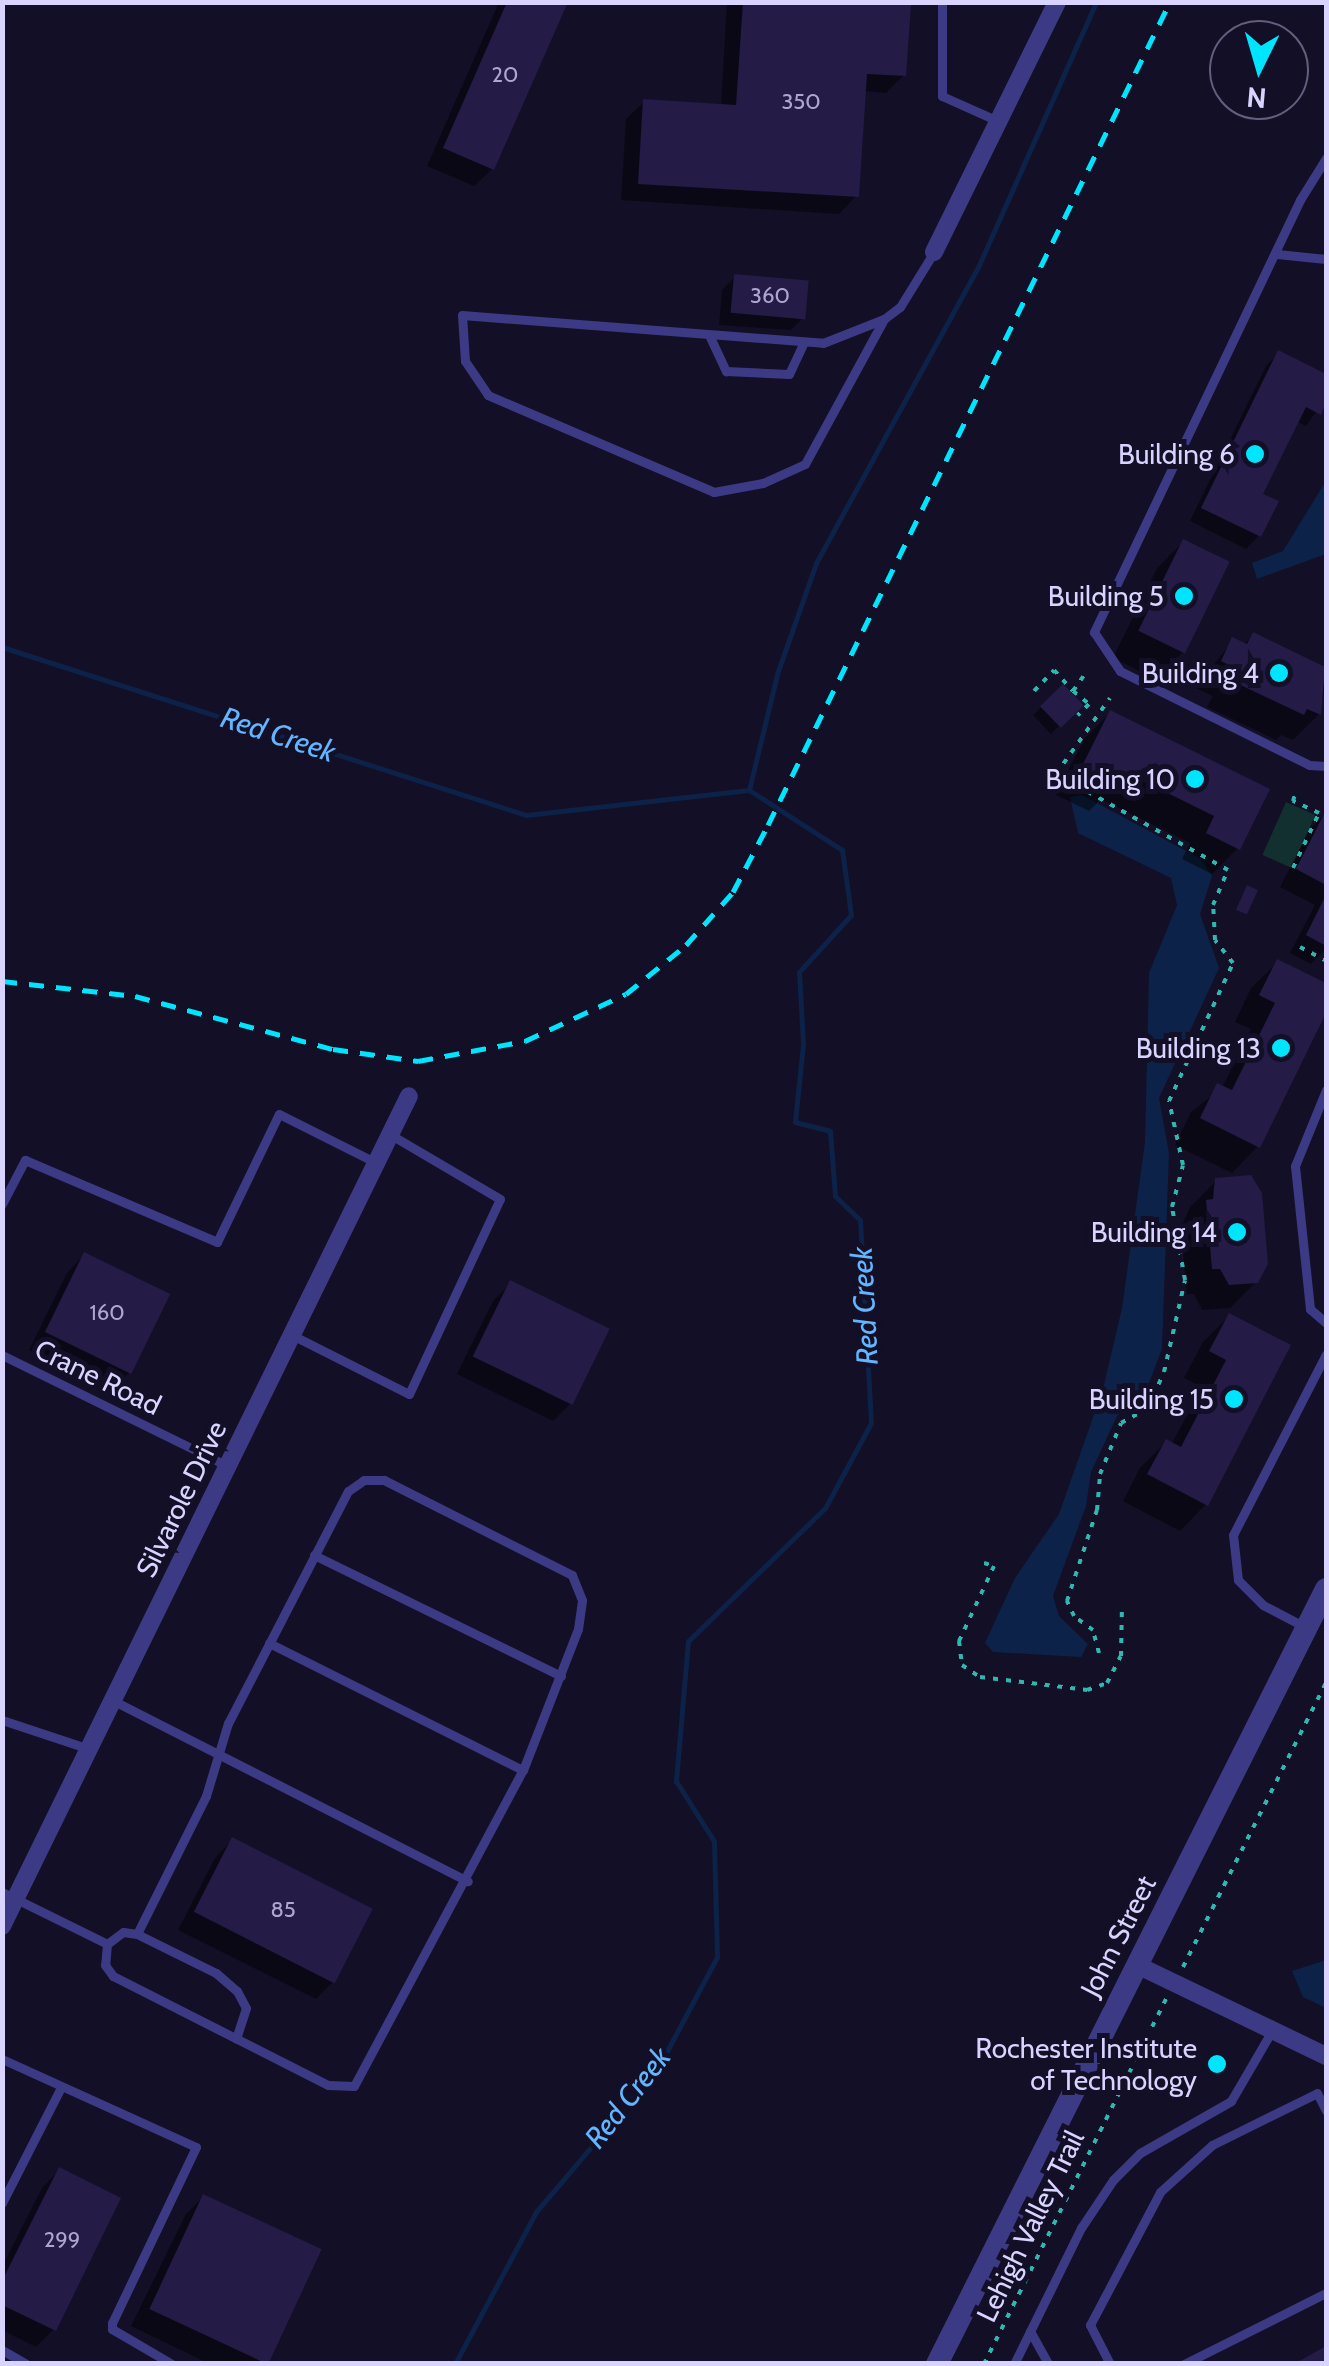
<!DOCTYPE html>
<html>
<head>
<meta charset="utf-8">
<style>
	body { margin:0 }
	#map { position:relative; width:1329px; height:2366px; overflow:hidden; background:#130f26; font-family:Cabin,sans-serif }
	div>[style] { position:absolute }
	.green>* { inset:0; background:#12302f; transform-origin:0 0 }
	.water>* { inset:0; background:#0c2248 }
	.shadow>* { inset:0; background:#0007; transform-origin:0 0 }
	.stream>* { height:5px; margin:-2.5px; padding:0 2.5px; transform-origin:2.5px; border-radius:2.5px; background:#0c2248 }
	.building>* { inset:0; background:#241b47; transform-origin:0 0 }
	.path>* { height:4px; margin-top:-2px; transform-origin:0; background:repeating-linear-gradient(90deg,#2fb8b0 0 5px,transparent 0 13px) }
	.service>* { height:9px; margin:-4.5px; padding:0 4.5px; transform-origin:4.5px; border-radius:4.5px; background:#3d3a85 }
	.minor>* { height:18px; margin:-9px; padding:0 9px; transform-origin:9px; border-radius:9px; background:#3d3a85 }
	.tertiary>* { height:22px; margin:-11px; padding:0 11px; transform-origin:11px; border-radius:11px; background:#3d3a85 }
	.rail>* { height:5px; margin-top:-2.5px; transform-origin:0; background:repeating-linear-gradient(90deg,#00e5ff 0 15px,transparent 0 27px) }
	.dots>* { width:28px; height:28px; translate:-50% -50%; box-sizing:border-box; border:5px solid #130f26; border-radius:50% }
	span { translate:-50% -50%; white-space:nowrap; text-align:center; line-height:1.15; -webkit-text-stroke:10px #130f26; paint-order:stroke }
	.number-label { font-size:22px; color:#aca6d1 }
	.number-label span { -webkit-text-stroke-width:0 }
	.poi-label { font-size:28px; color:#d9d4ff }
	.right { translate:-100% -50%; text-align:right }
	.street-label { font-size:28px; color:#d9d4ff }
	.water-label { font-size:30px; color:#62b6ff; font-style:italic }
	.frame { position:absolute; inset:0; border:5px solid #d9d4ff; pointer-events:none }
	.north { position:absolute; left:1209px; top:20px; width:100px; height:100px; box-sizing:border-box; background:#130f26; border:2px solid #625e7d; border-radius:50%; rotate:185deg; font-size:28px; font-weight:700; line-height:40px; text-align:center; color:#d9d4ff }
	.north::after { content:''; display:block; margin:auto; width:35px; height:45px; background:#00e5ff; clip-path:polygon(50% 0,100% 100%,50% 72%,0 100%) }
</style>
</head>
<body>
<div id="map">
	<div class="green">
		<div style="left:1286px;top:802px;width:32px;height:58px;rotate:24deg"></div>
	</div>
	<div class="water">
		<div style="clip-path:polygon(1326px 481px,1326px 554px,1257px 579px,1252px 563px,1283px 551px)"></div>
		<div style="clip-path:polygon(1082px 795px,1201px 859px,1212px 876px,1200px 914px,1219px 968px,1159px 1098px,1169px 1153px,1162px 1349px,1147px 1388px,1117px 1416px,1091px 1472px,1086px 1506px,1053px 1596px,1059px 1616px,1088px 1644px,1081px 1657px,993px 1652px,985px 1643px,1015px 1578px,1059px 1514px,1103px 1389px,1122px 1308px,1145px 1142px,1149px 973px,1177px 905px,1171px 878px,1078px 833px,1070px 797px)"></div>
		<div style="clip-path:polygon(1326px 1960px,1326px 2008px,1303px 1997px,1292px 1971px)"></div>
	</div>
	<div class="shadow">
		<div style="clip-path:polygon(499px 2px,565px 2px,492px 169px,474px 186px,427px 166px)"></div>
		<div style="clip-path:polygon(727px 2px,866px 2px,904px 75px,886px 93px,863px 91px,856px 196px,839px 214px,621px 200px,626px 119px,644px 102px,721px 106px)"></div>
		<div style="clip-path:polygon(735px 277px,804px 317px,791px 330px,719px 325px,722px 290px)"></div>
		<div style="clip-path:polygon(1279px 353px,1326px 377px,1326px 398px,1306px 426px,1296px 421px,1260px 495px,1259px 536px,1246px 549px,1190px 521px,1266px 366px)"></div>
		<div style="clip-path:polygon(1183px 542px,1183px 652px,1156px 679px,1113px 658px,1157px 568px)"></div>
		<div style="clip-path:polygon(1253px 635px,1326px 682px,1319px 714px,1293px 740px,1281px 735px,1276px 740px,1207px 707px,1213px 696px,1196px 688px,1233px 640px,1244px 645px)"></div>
		<div style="left:1063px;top:687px;width:26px;height:41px;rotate:47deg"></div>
		<div style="clip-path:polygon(1110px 713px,1267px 790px,1238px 848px,1212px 874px,1182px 859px,1190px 843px,1101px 799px,1089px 811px,1056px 795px,1084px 739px)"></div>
		<div style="clip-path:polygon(1326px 813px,1326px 949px,1311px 964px,1290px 953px,1315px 905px,1280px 887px,1310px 829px)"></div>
		<div style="clip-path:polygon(1278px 962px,1326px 986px,1326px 1008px,1258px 1146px,1232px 1173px,1175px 1145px,1191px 1112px,1222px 1088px,1251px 1029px,1235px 1022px,1251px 988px)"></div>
		<div style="clip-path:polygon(1216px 1181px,1256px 1282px,1230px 1308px,1202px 1310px,1194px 1294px,1187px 1294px,1181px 1228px,1190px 1207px)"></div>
		<div style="clip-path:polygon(84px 1255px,129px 1373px,111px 1390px,29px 1350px,67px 1273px)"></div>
		<div style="clip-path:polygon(511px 1283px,571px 1403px,553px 1421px,457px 1374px,493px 1301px)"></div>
		<div style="clip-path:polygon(1229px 1316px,1288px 1347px,1206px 1504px,1180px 1531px,1123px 1501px,1140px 1468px,1166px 1442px,1171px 1445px,1202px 1387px,1184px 1378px,1203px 1342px)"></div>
		<div style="clip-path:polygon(232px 1840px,333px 1982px,316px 1999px,178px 1930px,215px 1858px)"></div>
		<div style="clip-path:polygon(59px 2170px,54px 2329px,36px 2347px,2px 2330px,2px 2267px,42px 2188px)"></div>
		<div style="clip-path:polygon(203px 2197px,317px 2251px,263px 2363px,210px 2364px,131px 2326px,186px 2214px)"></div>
	</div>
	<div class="stream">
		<div style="left:2px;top:647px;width:550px;rotate:17.78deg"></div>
		<div style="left:526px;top:815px;width:224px;rotate:-6.4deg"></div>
		<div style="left:749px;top:790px;width:111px;rotate:32.8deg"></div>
		<div style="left:842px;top:850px;width:66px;rotate:82.1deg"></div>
		<div style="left:851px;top:915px;width:77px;rotate:132.4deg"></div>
		<div style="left:799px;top:972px;width:72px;rotate:86.8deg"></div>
		<div style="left:803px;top:1044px;width:78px;rotate:95.9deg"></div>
		<div style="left:795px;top:1122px;width:36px;rotate:14deg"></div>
		<div style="left:830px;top:1131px;width:65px;rotate:85.6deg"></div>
		<div style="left:835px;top:1196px;width:35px;rotate:44deg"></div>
		<div style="left:860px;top:1220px;width:203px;rotate:86.9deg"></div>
		<div style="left:871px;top:1423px;width:97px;rotate:118.4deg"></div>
		<div style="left:825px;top:1508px;width:191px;rotate:135.8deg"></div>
		<div style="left:688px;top:1641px;width:141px;rotate:94.9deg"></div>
		<div style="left:676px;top:1781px;width:71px;rotate:57.7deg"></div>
		<div style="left:714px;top:1841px;width:116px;rotate:88.5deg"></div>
		<div style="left:717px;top:1957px;width:126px;rotate:118deg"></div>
		<div style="left:658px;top:2068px;width:189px;rotate:130.3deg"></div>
		<div style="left:536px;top:2212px;width:172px;rotate:118.1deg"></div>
		<div style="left:749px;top:790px;width:119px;rotate:-76.4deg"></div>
		<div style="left:777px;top:674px;width:118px;rotate:-70.6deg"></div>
		<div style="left:816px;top:563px;width:340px;rotate:-61.3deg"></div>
		<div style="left:979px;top:265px;width:288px;rotate:-66deg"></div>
	</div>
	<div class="building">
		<div style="clip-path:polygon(507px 2px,568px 2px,494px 170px,443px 148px)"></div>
		<div style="clip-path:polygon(743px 2px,911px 5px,906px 76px,867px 74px,859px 197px,638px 184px,643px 99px,736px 105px)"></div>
		<div style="left:734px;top:274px;width:75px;height:39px;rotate:5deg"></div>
		<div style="clip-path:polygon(1278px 350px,1326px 374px,1326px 403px,1321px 415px,1306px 407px,1263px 494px,1279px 501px,1261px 537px,1201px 508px)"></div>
		<div style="left:1183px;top:539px;width:52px;height:102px;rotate:26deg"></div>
		<div style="clip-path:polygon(1253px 632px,1325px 667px,1321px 715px,1307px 709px,1304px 715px,1232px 681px,1237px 669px,1221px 661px,1232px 637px,1247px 644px)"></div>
		<div style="left:1063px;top:684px;width:30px;height:32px;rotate:46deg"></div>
		<div style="clip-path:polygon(1110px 710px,1270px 789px,1240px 850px,1206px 833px,1214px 816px,1125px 772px,1118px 786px,1081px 768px)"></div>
		<div style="clip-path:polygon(1326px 810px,1326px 885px,1296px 869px)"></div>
		<div style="left:1247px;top:885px;width:12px;height:27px;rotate:24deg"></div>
		<div style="clip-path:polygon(1326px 895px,1326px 946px,1306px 935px)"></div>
		<div style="clip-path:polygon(1277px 959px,1326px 983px,1326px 1013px,1260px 1148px,1200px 1118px,1217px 1083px,1232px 1090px,1275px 1003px,1259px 995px)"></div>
		<div style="clip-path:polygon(1251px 1175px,1262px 1193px,1268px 1264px,1258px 1283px,1229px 1285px,1220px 1269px,1212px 1269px,1206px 1200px,1213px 1199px,1215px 1178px)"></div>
		<div style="left:84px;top:1252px;width:96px;height:89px;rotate:26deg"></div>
		<div style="left:510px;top:1280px;width:111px;height:85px;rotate:26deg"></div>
		<div style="clip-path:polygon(1229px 1313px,1291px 1345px,1208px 1506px,1147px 1474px,1166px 1439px,1181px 1447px,1226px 1360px,1209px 1351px)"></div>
		<div style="left:232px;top:1837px;width:158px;height:84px;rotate:27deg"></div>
		<div style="clip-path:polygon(59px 2167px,121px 2198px,56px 2331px,2px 2305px,2px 2281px)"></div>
		<div style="left:203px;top:2194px;width:131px;height:127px;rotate:25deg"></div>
		<div style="clip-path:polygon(1326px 2346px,1326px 2364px,1294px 2364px)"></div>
	</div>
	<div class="path">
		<div style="left:1034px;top:691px;width:29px;rotate:-46deg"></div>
		<div style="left:1054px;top:670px;width:28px;rotate:48deg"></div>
		<div style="left:1073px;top:691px;width:21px;rotate:-55deg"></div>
		<div style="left:1073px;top:691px;width:21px;rotate:39deg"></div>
		<div style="left:1089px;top:704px;width:16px;rotate:135deg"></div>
		<div style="left:1293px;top:868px;width:61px;rotate:-64.7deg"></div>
		<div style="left:1319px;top:813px;width:29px;rotate:-155deg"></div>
		<div style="left:1293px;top:801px;width:10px;rotate:-73deg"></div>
		<div style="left:1300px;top:947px;width:30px;rotate:28deg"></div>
		<div style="left:984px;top:1563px;width:10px;rotate:17deg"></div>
		<div style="left:994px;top:1566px;width:83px;rotate:115deg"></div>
		<div style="left:959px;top:1641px;width:24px;rotate:83deg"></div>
		<div style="left:962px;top:1665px;width:22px;rotate:34deg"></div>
		<div style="left:980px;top:1677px;width:108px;rotate:6.9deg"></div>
		<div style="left:1087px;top:1690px;width:21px;rotate:-19deg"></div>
		<div style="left:1107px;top:1683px;width:30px;rotate:-63deg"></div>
		<div style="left:1121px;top:1656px;width:50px;rotate:-88.9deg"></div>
		<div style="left:1099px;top:1653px;width:24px;rotate:-105deg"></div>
		<div style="left:1093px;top:1630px;width:24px;rotate:-144deg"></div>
		<div style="left:1074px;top:1616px;width:17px;rotate:-115deg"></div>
		<div style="left:1067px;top:1601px;width:96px;rotate:-71.8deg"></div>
		<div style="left:1097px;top:1510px;width:36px;rotate:-85deg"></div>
		<div style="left:1100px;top:1474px;width:55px;rotate:-67.6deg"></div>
		<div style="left:1121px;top:1423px;width:31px;rotate:-29deg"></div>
		<div style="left:1148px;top:1408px;width:39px;rotate:-66deg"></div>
		<div style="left:1164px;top:1372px;width:94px;rotate:-77.1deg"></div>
		<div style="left:1185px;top:1280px;width:74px;rotate:-100.1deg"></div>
		<div style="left:1172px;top:1207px;width:43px;rotate:-75.3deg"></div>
		<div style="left:1183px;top:1165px;width:66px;rotate:-102.3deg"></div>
		<div style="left:1169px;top:1101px;width:152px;rotate:-65.1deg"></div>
		<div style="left:1233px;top:963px;width:29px;rotate:-128deg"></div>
		<div style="left:1215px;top:940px;width:35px;rotate:-93deg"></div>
		<div style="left:1213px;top:905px;width:38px;rotate:-67deg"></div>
		<div style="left:1228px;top:870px;width:197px;rotate:-150.8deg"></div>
		<div style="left:1056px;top:774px;width:93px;rotate:-54.6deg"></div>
		<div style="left:1183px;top:1967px;width:318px;rotate:-63.3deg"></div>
		<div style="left:984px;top:2364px;width:408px;rotate:-63.5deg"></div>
	</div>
	<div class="service">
		<div style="left:942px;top:2px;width:94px;rotate:90deg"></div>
		<div style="left:942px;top:96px;width:61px;rotate:24.1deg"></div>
		<div style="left:1326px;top:158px;width:49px;rotate:121.8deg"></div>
		<div style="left:1300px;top:200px;width:479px;rotate:115.5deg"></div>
		<div style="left:1094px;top:632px;width:47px;rotate:56.3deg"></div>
		<div style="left:1120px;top:671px;width:211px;rotate:26.4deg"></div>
		<div style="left:1309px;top:765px;width:17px;rotate:3deg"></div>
		<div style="left:1277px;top:254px;width:49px;rotate:5.8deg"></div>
		<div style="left:884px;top:319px;width:165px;rotate:118.6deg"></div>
		<div style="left:805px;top:464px;width:46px;rotate:155.7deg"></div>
		<div style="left:763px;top:483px;width:50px;rotate:169.6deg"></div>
		<div style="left:714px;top:492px;width:246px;rotate:-156.8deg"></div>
		<div style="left:488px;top:395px;width:41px;rotate:-124.1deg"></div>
		<div style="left:465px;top:361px;width:46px;rotate:-93.7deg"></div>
		<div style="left:462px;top:315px;width:362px;rotate:4.4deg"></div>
		<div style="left:823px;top:343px;width:66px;rotate:-21.5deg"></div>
		<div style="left:884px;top:319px;width:20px;rotate:-37deg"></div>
		<div style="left:900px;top:307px;width:65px;rotate:-58.3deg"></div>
		<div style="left:710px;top:337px;width:38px;rotate:65deg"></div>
		<div style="left:726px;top:371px;width:63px;rotate:2.7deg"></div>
		<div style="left:789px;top:374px;width:35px;rotate:-65deg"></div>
		<div style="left:1326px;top:1090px;width:82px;rotate:112.2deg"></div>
		<div style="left:1295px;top:1166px;width:144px;rotate:84deg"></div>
		<div style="left:1310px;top:1309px;width:21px;rotate:41deg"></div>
		<div style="left:2px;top:1204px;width:50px;rotate:-62.4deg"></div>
		<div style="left:25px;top:1160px;width:209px;rotate:23.1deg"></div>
		<div style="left:217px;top:1242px;width:142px;rotate:-64.2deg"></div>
		<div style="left:279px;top:1114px;width:107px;rotate:26.6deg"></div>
		<div style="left:292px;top:1335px;width:131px;rotate:26.8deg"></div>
		<div style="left:409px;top:1394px;width:215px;rotate:-65deg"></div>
		<div style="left:500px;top:1199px;width:126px;rotate:-149.6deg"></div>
		<div style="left:2px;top:1355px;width:252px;rotate:26.2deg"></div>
		<div style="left:314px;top:1555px;width:275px;rotate:26.1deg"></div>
		<div style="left:1305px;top:1627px;width:47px;rotate:-152.4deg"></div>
		<div style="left:1263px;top:1605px;width:35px;rotate:-135deg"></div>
		<div style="left:1238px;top:1580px;width:45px;rotate:-96.3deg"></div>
		<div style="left:1233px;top:1535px;width:203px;rotate:-62.8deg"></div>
		<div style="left:269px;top:1643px;width:284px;rotate:26.6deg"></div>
		<div style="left:114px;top:1701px;width:397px;rotate:27deg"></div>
		<div style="left:2px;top:1720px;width:92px;rotate:18.4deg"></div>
		<div style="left:2px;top:1892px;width:117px;rotate:26.3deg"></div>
		<div style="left:107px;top:1944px;width:21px;rotate:95deg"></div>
		<div style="left:105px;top:1965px;width:14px;rotate:54deg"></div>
		<div style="left:113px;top:1976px;width:241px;rotate:26.9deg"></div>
		<div style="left:328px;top:2085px;width:26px;rotate:2deg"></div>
		<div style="left:354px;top:2086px;width:358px;rotate:-61.9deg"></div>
		<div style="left:523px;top:1770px;width:151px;rotate:-68.7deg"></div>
		<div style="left:578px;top:1629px;width:29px;rotate:-82deg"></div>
		<div style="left:582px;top:1600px;width:27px;rotate:-112deg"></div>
		<div style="left:572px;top:1575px;width:211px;rotate:-153.2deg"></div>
		<div style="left:384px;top:1480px;width:20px;rotate:180deg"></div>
		<div style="left:364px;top:1480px;width:19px;rotate:145deg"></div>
		<div style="left:348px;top:1491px;width:261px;rotate:117.3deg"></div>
		<div style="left:228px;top:1723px;width:76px;rotate:106.8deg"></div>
		<div style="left:206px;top:1796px;width:154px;rotate:116.6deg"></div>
		<div style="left:137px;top:1934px;width:14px;rotate:-172deg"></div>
		<div style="left:123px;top:1932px;width:20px;rotate:143deg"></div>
		<div style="left:137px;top:1934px;width:88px;rotate:26.3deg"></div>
		<div style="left:216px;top:1973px;width:28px;rotate:41deg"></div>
		<div style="left:237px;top:1991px;width:19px;rotate:62deg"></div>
		<div style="left:246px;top:2008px;width:32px;rotate:108deg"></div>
		<div style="left:2px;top:2059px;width:213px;rotate:24.4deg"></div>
		<div style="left:196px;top:2147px;width:195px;rotate:115.5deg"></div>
		<div style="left:112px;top:2323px;width:6px;rotate:90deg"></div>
		<div style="left:112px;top:2329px;width:69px;rotate:30.3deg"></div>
		<div style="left:2px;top:2203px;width:130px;rotate:-63deg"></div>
		<div style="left:1030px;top:2331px;width:38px;rotate:61deg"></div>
		<div style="left:2px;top:2350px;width:28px;rotate:30deg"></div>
		<div style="left:1014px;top:2364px;width:152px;rotate:-63.8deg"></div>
		<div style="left:1081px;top:2228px;width:58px;rotate:-56.3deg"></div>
		<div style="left:1113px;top:2180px;width:38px;rotate:-45deg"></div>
		<div style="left:1140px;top:2153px;width:105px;rotate:-29.7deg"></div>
		<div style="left:1231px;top:2101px;width:78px;rotate:-59.8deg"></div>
		<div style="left:1110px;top:2364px;width:44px;rotate:-117.1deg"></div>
		<div style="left:1090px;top:2325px;width:150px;rotate:-62.2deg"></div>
		<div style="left:1160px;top:2192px;width:70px;rotate:-42.1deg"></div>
		<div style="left:1212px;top:2145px;width:117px;rotate:-26.3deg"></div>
		<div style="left:1317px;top:2093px;width:20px;rotate:63deg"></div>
		<div style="left:1184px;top:2364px;width:159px;rotate:-26.6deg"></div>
	</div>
	<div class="minor">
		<div style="left:934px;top:252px;width:279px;rotate:-63.8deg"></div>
		<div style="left:2px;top:1926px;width:924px;rotate:-63.88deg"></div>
		<div style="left:1137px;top:1965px;width:210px;rotate:25.7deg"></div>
	</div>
	<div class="tertiary">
		<div style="left:937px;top:2364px;width:867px;rotate:-63.35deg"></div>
	</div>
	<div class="rail">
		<div style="left:2px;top:981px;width:134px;rotate:6.4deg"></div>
		<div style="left:135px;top:996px;width:205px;rotate:15deg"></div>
		<div style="left:333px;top:1049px;width:86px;rotate:8deg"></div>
		<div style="left:418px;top:1061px;width:109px;rotate:-10.6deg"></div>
		<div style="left:525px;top:1041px;width:111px;rotate:-25deg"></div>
		<div style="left:626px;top:994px;width:77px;rotate:-39.2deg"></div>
		<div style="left:686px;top:945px;width:71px;rotate:-48.4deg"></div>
		<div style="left:733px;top:892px;width:76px;rotate:-62.4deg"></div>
		<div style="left:768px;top:825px;width:916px;rotate:-63.97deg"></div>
	</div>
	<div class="dots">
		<div style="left:1255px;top:454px;background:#00e5ff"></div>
		<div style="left:1184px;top:596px;background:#00e5ff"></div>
		<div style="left:1279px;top:673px;background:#00e5ff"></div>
		<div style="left:1195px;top:779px;background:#00e5ff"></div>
		<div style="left:1281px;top:1048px;background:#00e5ff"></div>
		<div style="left:1237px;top:1232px;background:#00e5ff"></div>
		<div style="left:1234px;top:1399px;background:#00e5ff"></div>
		<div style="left:1217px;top:2064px;background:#00e5ff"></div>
	</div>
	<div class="number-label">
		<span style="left:505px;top:75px">20</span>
		<span style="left:801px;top:102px">350</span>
		<span style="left:770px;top:296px">360</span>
		<span style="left:107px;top:1313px">160</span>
		<span style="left:283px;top:1910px">85</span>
		<span style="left:62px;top:2240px">299</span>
	</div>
	<div class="poi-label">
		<span class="right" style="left:1235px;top:454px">Building 6</span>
		<span class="right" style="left:1164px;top:596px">Building 5</span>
		<span class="right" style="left:1259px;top:673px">Building 4</span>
		<span class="right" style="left:1175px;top:779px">Building 10</span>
		<span class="right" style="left:1261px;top:1048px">Building 13</span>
		<span class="right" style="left:1217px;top:1232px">Building 14</span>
		<span class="right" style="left:1214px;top:1399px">Building 15</span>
		<span class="right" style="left:1197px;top:2064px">Rochester Institute<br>of Technology</span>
	</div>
	<div class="street-label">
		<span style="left:98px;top:1377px;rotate:26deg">Crane Road</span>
		<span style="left:181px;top:1499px;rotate:-64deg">Silvarole Drive</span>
		<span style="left:1118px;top:1936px;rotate:-63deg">John Street</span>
		<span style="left:1030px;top:2226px;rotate:-64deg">Lehigh Valley Trail</span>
	</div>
	<div class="water-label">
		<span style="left:278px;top:735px;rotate:18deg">Red Creek</span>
		<span style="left:865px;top:1306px;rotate:-93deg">Red Creek</span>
		<span style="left:628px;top:2098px;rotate:-52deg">Red Creek</span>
	</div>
	<div class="frame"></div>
	<div class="north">N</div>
</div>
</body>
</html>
